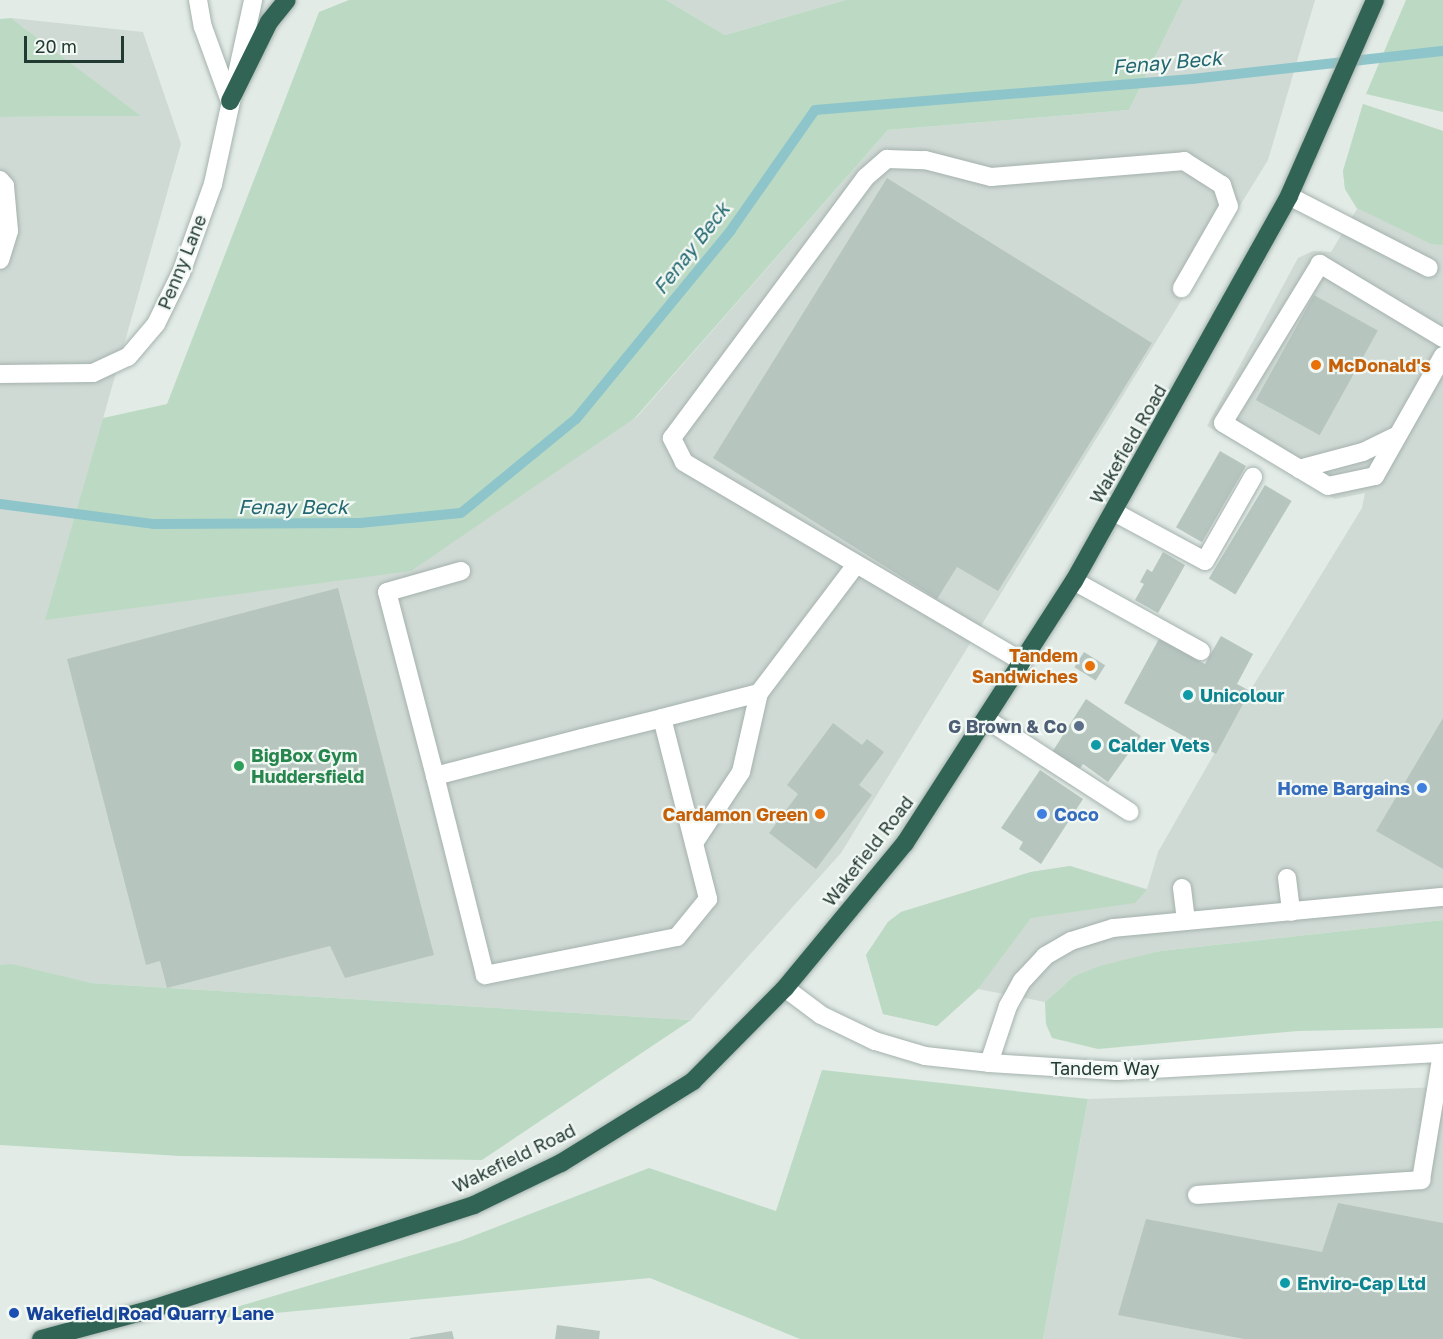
<!DOCTYPE html>
<html>
<head>
<meta charset="utf-8">
<style>
	body { margin:0 }
	#map { position:relative; width:1443px; height:1339px; overflow:hidden; background:#e2ebe6; font-family:"Golos Text",sans-serif }
	div>[style] { position:absolute }
	.built>* { inset:0; background:#d0dad5 }
	.green>* { inset:0; background:#bcdac3 }
	.stream>* { height:10px; margin:-5px; padding:0 5px; transform-origin:5px; border-radius:5px; background:#8ec5cb }
	.building>* { inset:0; background:#b7c5bf; transform-origin:0 0 }
	.roads { filter:drop-shadow(0 0 2px #a5b2ad) drop-shadow(0 0 2px #a5b2ad) }
	.minor>* { height:18px; margin:-9px; padding:0 9px; transform-origin:9px; border-radius:9px; background:#fff }
	.highway>* { height:18px; margin:-9px; padding:0 9px; transform-origin:9px; border-radius:9px; background:#326456 }
	.dots>* { width:16px; height:16px; translate:-50% -50%; box-sizing:border-box; border:3px solid #f2f8f4; border-radius:50% }
	span { translate:-50% -50%; white-space:nowrap; text-align:center; line-height:1.15; -webkit-text-stroke:4.5px #f2f8f4; paint-order:stroke }
	.street-label { font-size:18px; color:#233a33 }
	.food-label { font-size:18px; color:#c56008; font-weight:700 }
	.left { translate:0 -50%; text-align:left }
	.right { translate:-100% -50%; text-align:right }
	.culture-label { font-size:18px; color:#0d838f; font-weight:700 }
	.service-label { font-size:18px; color:#4e5e75; font-weight:700 }
	.leisure-label { font-size:18px; color:#27864d; font-weight:700 }
	.shop-label { font-size:18px; color:#366cbe; font-weight:700 }
	.transit-label { font-size:18px; color:#164399; font-weight:700 }
	.water-label { font-size:20px; color:#236871; font-style:italic }
	.scale { position:absolute; left:24px; top:36px; width:100px; height:27px; box-sizing:border-box; border:3px solid #233a33; border-top:0; padding-left:8px; font-size:18px; line-height:21px; white-space:nowrap; color:#233a33; -webkit-text-stroke:4px #f2f8f4; paint-order:stroke }
</style>
</head>
<body>
<div id="map">
	<div class="built">
		<div style="clip-path:polygon(666px 0,845px 0,725px 35px)"></div>
		<div style="clip-path:polygon(1183px 0,1315px 0,1268px 160px,841px 853px,691px 1020px,91px 983px,0 965px,0 117px,140px 116px,11px 18px,143px 32px,181px 144px,46px 619px,636px 418px,888px 130px,1129px 110px)"></div>
		<div style="clip-path:polygon(1363px 104px,1443px 131px,1443px 920px,1160px 951px,1074px 976px,1045px 1002px,978px 989px,937px 1026px,883px 1014px,866px 955px,888px 922px,901px 912px,1031px 872px,1070px 866px,1147px 889px,1158px 852px,1250px 691px,1362px 508px,1365px 493px,1335px 499px,1207px 426px,1298px 258px,1313px 251px,1331px 252px,1357px 209px,1345px 189px,1343px 171px)"></div>
		<div style="clip-path:polygon(1443px 1087px,1443px 1339px,1043px 1339px,1088px 1099px)"></div>
	</div>
	<div class="green">
		<div style="clip-path:polygon(349px 0,666px 0,725px 35px,845px 0,1183px 0,1129px 110px,888px 130px,635px 418px,411px 571px,45px 620px,103px 418px,167px 404px,319px 12px)"></div>
		<div style="clip-path:polygon(1406px 0,1443px 0,1443px 112px,1366px 94px)"></div>
		<div style="clip-path:polygon(11px 18px,141px 116px,0 117px,0 19px)"></div>
		<div style="clip-path:polygon(1363px 104px,1443px 131px,1443px 245px,1431px 244px,1357px 208px,1345px 189px,1343px 171px)"></div>
		<div style="clip-path:polygon(1070px 866px,1147px 890px,1135px 903px,1031px 918px,978px 989px,937px 1026px,883px 1014px,866px 955px,888px 922px,901px 912px,1031px 872px)"></div>
		<div style="clip-path:polygon(1443px 920px,1443px 1028px,1298px 1031px,1098px 1049px,1052px 1038px,1046px 1024px,1045px 1002px,1074px 976px,1103px 965px,1160px 951px)"></div>
		<div style="clip-path:polygon(12px 964px,91px 983px,691px 1020px,482px 1160px,180px 1156px,0 1145px,0 965px)"></div>
		<div style="clip-path:polygon(822px 1070px,1088px 1099px,1043px 1339px,800px 1339px,650px 1278px,189px 1321px,460px 1241px,649px 1168px,776px 1211px)"></div>
	</div>
	<div class="stream">
		<div style="left:0;top:504px;width:154px;rotate:7.4deg"></div>
		<div style="left:153px;top:524px;width:207px;rotate:-0.3deg"></div>
		<div style="left:360px;top:523px;width:101px;rotate:-5.7deg"></div>
		<div style="left:461px;top:513px;width:149px;rotate:-39.3deg"></div>
		<div style="left:576px;top:419px;width:244px;rotate:-50.6deg"></div>
		<div style="left:731px;top:230px;width:146px;rotate:-55deg"></div>
		<div style="left:815px;top:110px;width:378px;rotate:-4.7deg"></div>
		<div style="left:1192px;top:79px;width:253px;rotate:-6.4deg"></div>
	</div>
	<div class="building">
		<div style="clip-path:polygon(887px 178px,1152px 343px,998px 591px,957px 567px,937px 599px,713px 458px)"></div>
		<div style="left:1314px;top:295px;width:73px;height:120px;rotate:29deg"></div>
		<div style="left:1220px;top:451px;width:30px;height:88px;rotate:30deg"></div>
		<div style="left:1265px;top:485px;width:31px;height:109px;rotate:31deg"></div>
		<div style="clip-path:polygon(1163px 552px,1185px 565px,1158px 613px,1135px 600px,1144px 584px,1140px 582px,1147px 569px,1152px 572px)"></div>
		<div style="clip-path:polygon(338px 588px,434px 955px,345px 978px,330px 946px,167px 988px,160px 961px,146px 965px,67px 659px)"></div>
		<div style="clip-path:polygon(1221px 636px,1253px 654px,1237px 684px,1250px 691px,1216px 754px,1124px 703px,1159px 639px,1205px 664px)"></div>
		<div style="left:1084px;top:652px;width:25px;height:18px;rotate:32deg"></div>
		<div style="clip-path:polygon(1086px 699px,1141px 736px,1108px 782px,1083px 764px,1078px 771px,1051px 754px)"></div>
		<div style="clip-path:polygon(1443px 718px,1443px 869px,1376px 831px)"></div>
		<div style="clip-path:polygon(833px 723px,862px 745px,867px 739px,884px 752px,859px 785px,872px 795px,816px 869px,769px 833px,798px 794px,787px 785px)"></div>
		<div style="clip-path:polygon(1040px 770px,1083px 799px,1041px 864px,1019px 849px,1023px 842px,1001px 828px)"></div>
		<div style="clip-path:polygon(1338px 1203px,1443px 1223px,1443px 1339px,1244px 1339px,1118px 1315px,1146px 1219px,1322px 1252px)"></div>
		<div style="clip-path:polygon(557px 1325px,600px 1331px,599px 1339px,555px 1339px)"></div>
		<div style="clip-path:polygon(452px 1331px,454px 1339px,410px 1339px,410px 1338px)"></div>
	</div>
	<div class="roads">
		<div class="minor">
			<div style="left:198px;top:0;width:27px;rotate:80deg"></div>
			<div style="left:203px;top:27px;width:79px;rotate:70deg"></div>
			<div style="left:0;top:180px;width:8px;rotate:50deg"></div>
			<div style="left:5px;top:186px;width:45px;rotate:84.9deg"></div>
			<div style="left:9px;top:231px;width:30px;rotate:107deg"></div>
			<div style="left:1289px;top:196px;width:157px;rotate:27.2deg"></div>
			<div style="left:1443px;top:338px;width:144px;rotate:-149deg"></div>
			<div style="left:1320px;top:264px;width:186px;rotate:121.4deg"></div>
			<div style="left:1223px;top:423px;width:122px;rotate:31deg"></div>
			<div style="left:1328px;top:486px;width:48px;rotate:-12deg"></div>
			<div style="left:1375px;top:476px;width:138px;rotate:-60.5deg"></div>
			<div style="left:0;top:374px;width:93px;rotate:-0.6deg"></div>
			<div style="left:93px;top:373px;width:38px;rotate:-25deg"></div>
			<div style="left:128px;top:357px;width:43px;rotate:-49.7deg"></div>
			<div style="left:156px;top:324px;width:57px;rotate:-63.9deg"></div>
			<div style="left:181px;top:273px;width:95px;rotate:-70.2deg"></div>
			<div style="left:213px;top:184px;width:188px;rotate:-77.7deg"></div>
			<div style="left:1299px;top:469px;width:66px;rotate:-14.9deg"></div>
			<div style="left:1363px;top:452px;width:34px;rotate:-26deg"></div>
			<div style="left:1114px;top:512px;width:103px;rotate:28.3deg"></div>
			<div style="left:1205px;top:561px;width:97px;rotate:-60.3deg"></div>
			<div style="left:1074px;top:581px;width:145px;rotate:28.9deg"></div>
			<div style="left:1023px;top:662px;width:394px;rotate:-149.5deg"></div>
			<div style="left:684px;top:462px;width:27px;rotate:-117deg"></div>
			<div style="left:672px;top:438px;width:325px;rotate:-53.4deg"></div>
			<div style="left:866px;top:177px;width:28px;rotate:-41deg"></div>
			<div style="left:887px;top:159px;width:38px;rotate:2deg"></div>
			<div style="left:925px;top:160px;width:68px;rotate:14.4deg"></div>
			<div style="left:991px;top:177px;width:194px;rotate:-4.7deg"></div>
			<div style="left:1184px;top:161px;width:45px;rotate:32.3deg"></div>
			<div style="left:1222px;top:185px;width:22px;rotate:72deg"></div>
			<div style="left:1229px;top:206px;width:95px;rotate:119.8deg"></div>
			<div style="left:662px;top:718px;width:187px;rotate:75.7deg"></div>
			<div style="left:708px;top:899px;width:49px;rotate:129.2deg"></div>
			<div style="left:677px;top:937px;width:196px;rotate:168.8deg"></div>
			<div style="left:485px;top:975px;width:205px;rotate:-104.1deg"></div>
			<div style="left:435px;top:776px;width:152px;rotate:-14.5deg"></div>
			<div style="left:582px;top:738px;width:82px;rotate:-14deg"></div>
			<div style="left:662px;top:718px;width:100px;rotate:-14.5deg"></div>
			<div style="left:759px;top:693px;width:159px;rotate:-52.9deg"></div>
			<div style="left:986px;top:719px;width:171px;rotate:32.9deg"></div>
			<div style="left:435px;top:776px;width:190px;rotate:-104.6deg"></div>
			<div style="left:387px;top:592px;width:77px;rotate:-15.8deg"></div>
			<div style="left:694px;top:843px;width:85px;rotate:-56.5deg"></div>
			<div style="left:741px;top:772px;width:81px;rotate:-77.2deg"></div>
			<div style="left:1287px;top:878px;width:34px;rotate:83deg"></div>
			<div style="left:1182px;top:888px;width:33px;rotate:83deg"></div>
			<div style="left:785px;top:988px;width:45px;rotate:36.9deg"></div>
			<div style="left:821px;top:1015px;width:60px;rotate:25.7deg"></div>
			<div style="left:875px;top:1041px;width:52px;rotate:16.7deg"></div>
			<div style="left:925px;top:1056px;width:64px;rotate:6.2deg"></div>
			<div style="left:989px;top:1063px;width:128px;rotate:3.6deg"></div>
			<div style="left:1117px;top:1071px;width:326px;rotate:-3.2deg"></div>
			<div style="left:989px;top:1063px;width:60px;rotate:-71.6deg"></div>
			<div style="left:1008px;top:1006px;width:29px;rotate:-61deg"></div>
			<div style="left:1022px;top:981px;width:34px;rotate:-47deg"></div>
			<div style="left:1045px;top:956px;width:30px;rotate:-30deg"></div>
			<div style="left:1071px;top:941px;width:44px;rotate:-17.2deg"></div>
			<div style="left:1113px;top:928px;width:331px;rotate:-5.4deg"></div>
			<div style="left:1197px;top:1195px;width:225px;rotate:-3.8deg"></div>
			<div style="left:1421px;top:1180px;width:129px;rotate:-80.6deg"></div>
		</div>
		<div class="highway">
			<div style="left:230px;top:101px;width:88px;rotate:-63.7deg"></div>
			<div style="left:269px;top:22px;width:28px;rotate:-51deg"></div>
			<div style="left:41px;top:1339px;width:115px;rotate:-15.1deg"></div>
			<div style="left:152px;top:1309px;width:338px;rotate:-17.9deg"></div>
			<div style="left:474px;top:1205px;width:97px;rotate:-25.8deg"></div>
			<div style="left:561px;top:1163px;width:155px;rotate:-31.8deg"></div>
			<div style="left:693px;top:1081px;width:131px;rotate:-45.3deg"></div>
			<div style="left:785px;top:988px;width:188px;rotate:-50.4deg"></div>
			<div style="left:905px;top:843px;width:312px;rotate:-57.2deg"></div>
			<div style="left:1074px;top:581px;width:441px;rotate:-60.8deg"></div>
			<div style="left:1289px;top:196px;width:214px;rotate:-66.3deg"></div>
		</div>
	</div>
	<div class="dots">
		<div style="left:1316px;top:365px;background:#e8710a"></div>
		<div style="left:1090px;top:666px;background:#e8710a"></div>
		<div style="left:1188px;top:695px;background:#0f9aa8"></div>
		<div style="left:1079px;top:726px;background:#5c6f8a"></div>
		<div style="left:1096px;top:745px;background:#0f9aa8"></div>
		<div style="left:239px;top:766px;background:#2e9e5b"></div>
		<div style="left:1422px;top:788px;background:#3f7fe0"></div>
		<div style="left:820px;top:814px;background:#e8710a"></div>
		<div style="left:1042px;top:814px;background:#3f7fe0"></div>
		<div style="left:1285px;top:1283px;background:#0f9aa8"></div>
		<div style="left:14px;top:1313px;background:#1a4fb4"></div>
	</div>
	<div class="street-label">
		<span style="left:182px;top:262px;rotate:-68deg">Penny Lane</span>
		<span style="left:1128px;top:444px;rotate:-60deg">Wakefield Road</span>
		<span style="left:868px;top:851px;rotate:-52deg">Wakefield Road</span>
		<span style="left:1105px;top:1068px">Tandem Way</span>
		<span style="left:514px;top:1158px;rotate:-26deg">Wakefield Road</span>
	</div>
	<div class="food-label">
		<span class="left" style="left:1328px;top:365px">McDonald's</span>
		<span class="right" style="left:1078px;top:666px">Tandem<br>Sandwiches</span>
		<span class="right" style="left:808px;top:814px">Cardamon Green</span>
	</div>
	<div class="culture-label">
		<span class="left" style="left:1200px;top:695px">Unicolour</span>
		<span class="left" style="left:1108px;top:745px">Calder Vets</span>
		<span class="left" style="left:1297px;top:1283px">Enviro-Cap Ltd</span>
	</div>
	<div class="service-label">
		<span class="right" style="left:1067px;top:726px">G Brown &amp; Co</span>
	</div>
	<div class="leisure-label">
		<span class="left" style="left:251px;top:766px">BigBox Gym<br>Huddersfield</span>
	</div>
	<div class="shop-label">
		<span class="right" style="left:1410px;top:788px">Home Bargains</span>
		<span class="left" style="left:1054px;top:814px">Coco</span>
	</div>
	<div class="transit-label">
		<span class="left" style="left:26px;top:1313px">Wakefield Road Quarry Lane</span>
	</div>
	<div class="water-label">
		<span style="left:1167px;top:62px;rotate:-5deg">Fenay Beck</span>
		<span style="left:691px;top:248px;rotate:-52deg">Fenay Beck</span>
		<span style="left:293px;top:506px">Fenay Beck</span>
	</div>
	<div class="scale">20 m</div>
</div>
</body>
</html>
